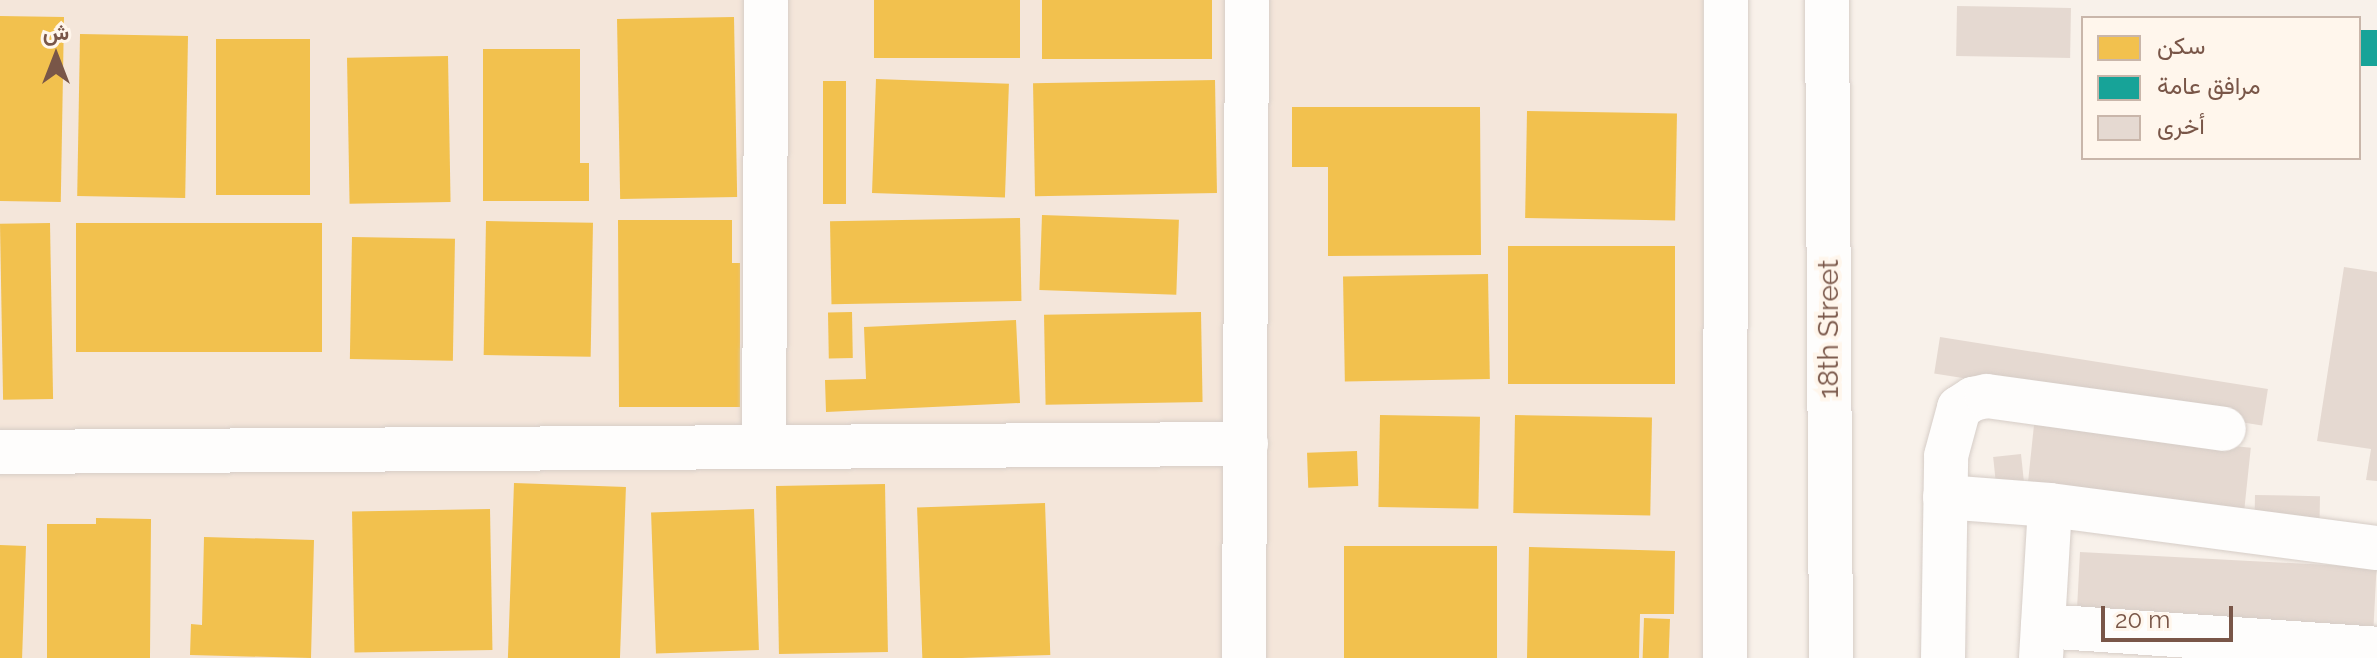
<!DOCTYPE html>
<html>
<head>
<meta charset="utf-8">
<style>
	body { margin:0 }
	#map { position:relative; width:2377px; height:658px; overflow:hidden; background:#f8f1ea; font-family:Raleway,Vazirmatn,sans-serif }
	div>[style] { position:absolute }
	.residential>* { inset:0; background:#f4e6da; transform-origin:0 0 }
	.homes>* { inset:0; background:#f2c14e; transform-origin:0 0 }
	.public>* { inset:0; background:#17a398; transform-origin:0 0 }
	.building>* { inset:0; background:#e5d9d1; transform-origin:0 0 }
	.roads { filter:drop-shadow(0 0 2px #d6cdc7) drop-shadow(0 0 2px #d6cdc7) }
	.minor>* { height:44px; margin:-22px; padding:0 22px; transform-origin:22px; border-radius:22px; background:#fefdfc }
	span { translate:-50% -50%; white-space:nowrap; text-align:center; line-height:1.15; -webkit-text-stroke:8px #fff6ec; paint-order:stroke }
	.street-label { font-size:28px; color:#795648 }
	.legend { position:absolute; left:2081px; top:16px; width:280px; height:144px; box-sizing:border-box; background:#fff6ec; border:2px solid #c9b6aa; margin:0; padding:10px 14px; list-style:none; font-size:24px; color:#795648 }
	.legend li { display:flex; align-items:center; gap:16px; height:40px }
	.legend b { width:40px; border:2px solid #c9b6aa }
	.north { position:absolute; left:16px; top:16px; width:80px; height:80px; -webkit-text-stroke:6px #fff6ec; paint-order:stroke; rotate:0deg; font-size:22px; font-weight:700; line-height:32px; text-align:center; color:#795648 }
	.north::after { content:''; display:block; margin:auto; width:28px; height:36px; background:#795648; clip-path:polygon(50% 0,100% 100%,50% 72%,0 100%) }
	.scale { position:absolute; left:2101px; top:606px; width:132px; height:36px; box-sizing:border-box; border:4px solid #795648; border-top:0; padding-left:10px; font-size:24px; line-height:28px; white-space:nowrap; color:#795648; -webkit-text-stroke:6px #fff6ec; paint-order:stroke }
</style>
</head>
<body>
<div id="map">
	<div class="residential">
		<div style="left:0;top:0;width:1703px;height:658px"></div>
	</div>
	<div class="homes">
		<div style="left:874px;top:0;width:146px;height:58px"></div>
		<div style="left:1042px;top:0;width:170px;height:59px"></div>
		<div style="left:0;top:16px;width:64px;height:185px;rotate:1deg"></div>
		<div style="left:734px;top:17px;width:180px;height:117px;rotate:89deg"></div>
		<div style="left:188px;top:36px;width:162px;height:108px;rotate:91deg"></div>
		<div style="left:216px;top:39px;width:94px;height:156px"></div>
		<div style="clip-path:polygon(483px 49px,580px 49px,580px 163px,589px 163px,589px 201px,483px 201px)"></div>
		<div style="left:448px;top:56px;width:146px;height:101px;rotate:89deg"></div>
		<div style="left:876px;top:79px;width:133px;height:114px;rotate:2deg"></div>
		<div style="left:1215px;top:80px;width:113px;height:182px;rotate:89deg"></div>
		<div style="left:823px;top:81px;width:23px;height:123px"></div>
		<div style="clip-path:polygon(1292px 107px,1480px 107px,1481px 255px,1328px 256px,1328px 167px,1292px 167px)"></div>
		<div style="left:1527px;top:111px;width:150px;height:107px;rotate:1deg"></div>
		<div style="left:1042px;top:215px;width:137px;height:75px;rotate:2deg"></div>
		<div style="left:1020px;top:218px;width:83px;height:190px;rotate:89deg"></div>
		<div style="clip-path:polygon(618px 220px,732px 220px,732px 263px,740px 263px,740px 407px,619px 407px)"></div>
		<div style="left:486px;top:221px;width:107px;height:134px;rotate:1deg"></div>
		<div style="left:50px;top:223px;width:176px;height:50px;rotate:89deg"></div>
		<div style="left:76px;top:223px;width:246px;height:129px"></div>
		<div style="left:352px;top:237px;width:103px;height:122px;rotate:1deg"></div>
		<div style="left:1675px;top:246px;width:138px;height:167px;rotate:90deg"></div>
		<div style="left:1488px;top:274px;width:105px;height:145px;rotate:89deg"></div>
		<div style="left:852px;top:312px;width:46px;height:24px;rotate:89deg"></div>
		<div style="left:1201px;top:312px;width:90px;height:157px;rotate:89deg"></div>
		<div style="clip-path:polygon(1016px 320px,1020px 403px,826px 412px,825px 380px,866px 379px,864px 327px)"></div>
		<div style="left:1380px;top:415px;width:100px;height:92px;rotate:1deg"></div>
		<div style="left:1515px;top:415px;width:137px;height:98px;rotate:1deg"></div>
		<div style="left:1357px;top:451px;width:35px;height:50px;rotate:88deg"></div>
		<div style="left:514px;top:483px;width:112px;height:175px;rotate:2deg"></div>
		<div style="left:885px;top:484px;width:168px;height:109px;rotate:89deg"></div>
		<div style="left:1045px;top:503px;width:152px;height:128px;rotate:88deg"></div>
		<div style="left:490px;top:509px;width:141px;height:138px;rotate:89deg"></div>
		<div style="left:754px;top:509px;width:141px;height:103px;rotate:88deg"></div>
		<div style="clip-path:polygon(96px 518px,151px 519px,150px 658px,47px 658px,47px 524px,96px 524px)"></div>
		<div style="clip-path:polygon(204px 537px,314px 540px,311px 658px,190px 655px,191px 624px,202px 625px)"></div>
		<div style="left:0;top:545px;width:26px;height:113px;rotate:2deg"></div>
		<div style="left:1344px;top:546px;width:153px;height:112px"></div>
		<div style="clip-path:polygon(1529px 547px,1675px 551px,1674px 614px,1640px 614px,1639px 658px,1527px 658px)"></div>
		<div style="left:1644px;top:618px;width:26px;height:40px;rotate:2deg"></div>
	</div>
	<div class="public">
		<div style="left:2377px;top:30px;width:36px;height:18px;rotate:90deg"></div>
	</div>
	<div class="building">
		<div style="left:1957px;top:6px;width:114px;height:50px;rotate:1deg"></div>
		<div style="clip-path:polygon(2344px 267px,2377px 272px,2377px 481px,2366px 480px,2371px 449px,2317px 441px)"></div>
		<div style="left:1940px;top:337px;width:332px;height:37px;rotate:9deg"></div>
		<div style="left:2034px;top:425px;width:218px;height:64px;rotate:6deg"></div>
		<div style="left:2021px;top:454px;width:31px;height:28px;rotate:84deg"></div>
		<div style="left:2255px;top:495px;width:65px;height:27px;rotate:1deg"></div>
		<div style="left:2080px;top:552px;width:297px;height:65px;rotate:3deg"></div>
	</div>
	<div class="roads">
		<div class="minor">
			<div style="left:1827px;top:0;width:658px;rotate:89.65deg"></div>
			<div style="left:764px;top:447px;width:447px;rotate:-89.7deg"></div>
			<div style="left:0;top:452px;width:1246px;rotate:-0.37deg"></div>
			<div style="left:1945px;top:497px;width:105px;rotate:4.4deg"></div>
			<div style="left:2050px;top:505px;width:330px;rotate:7.5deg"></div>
			<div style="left:2043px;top:626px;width:335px;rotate:3.9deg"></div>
			<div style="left:1244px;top:658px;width:658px;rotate:-89.74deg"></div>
			<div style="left:1725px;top:658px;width:658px;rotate:-89.91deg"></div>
			<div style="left:1943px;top:658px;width:202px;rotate:-89.1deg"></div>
			<div style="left:1946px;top:456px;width:50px;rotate:-74.8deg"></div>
			<div style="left:1959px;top:408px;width:17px;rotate:-33deg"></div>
			<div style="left:1973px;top:399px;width:14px;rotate:-12deg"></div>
			<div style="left:1987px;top:396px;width:239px;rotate:7.9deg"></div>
			<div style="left:2041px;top:658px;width:153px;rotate:-86.6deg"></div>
		</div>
	</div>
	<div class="street-label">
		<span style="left:1829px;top:329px;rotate:-90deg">18th Street</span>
	</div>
	<ul class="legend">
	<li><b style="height:22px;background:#f2c14e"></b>سكن</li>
	<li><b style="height:22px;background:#17a398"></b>مرافق عامة</li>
	<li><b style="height:22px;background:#e5d9d1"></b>أخرى</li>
	</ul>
	<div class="north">ش</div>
	<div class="scale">20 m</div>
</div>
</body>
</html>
